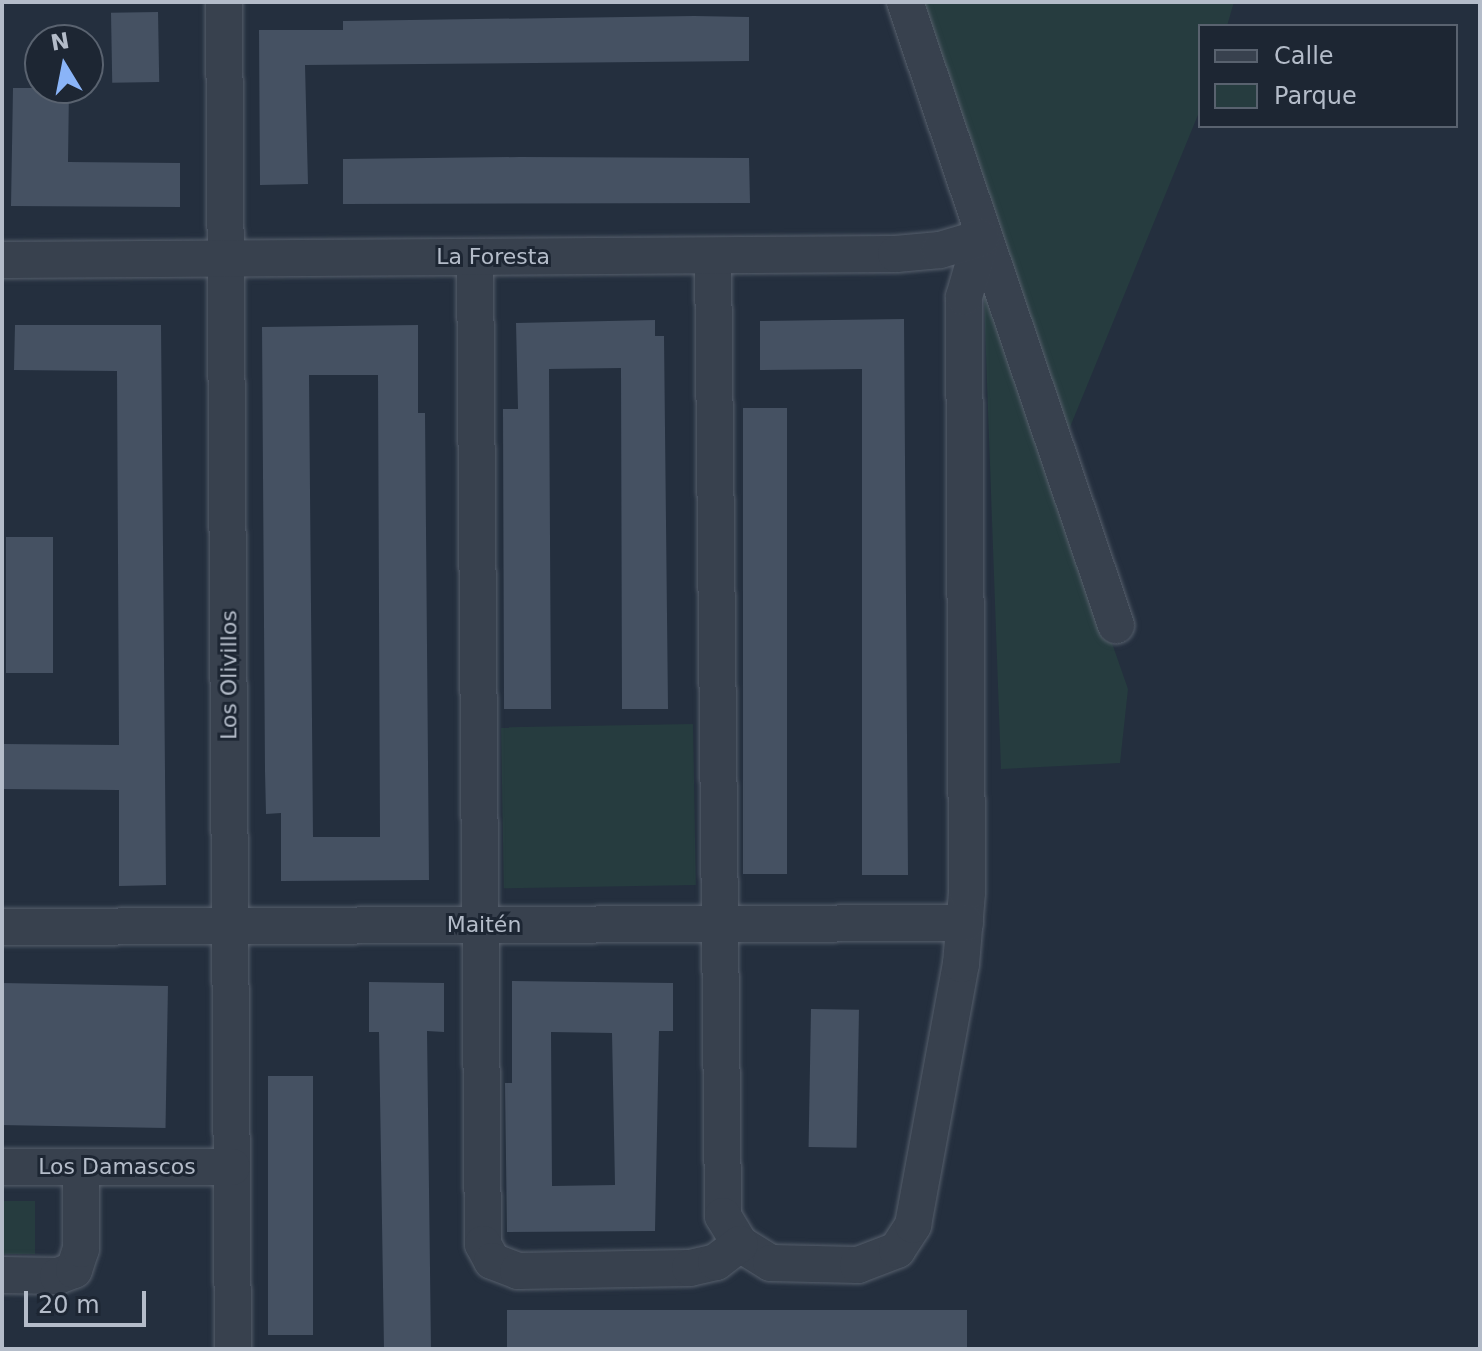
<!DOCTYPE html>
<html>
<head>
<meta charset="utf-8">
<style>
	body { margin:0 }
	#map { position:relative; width:1482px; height:1351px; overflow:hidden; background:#242f3e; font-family:"DejaVu Sans",sans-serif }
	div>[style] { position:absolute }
	.green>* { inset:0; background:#263c3f; transform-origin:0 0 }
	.building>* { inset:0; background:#455162; transform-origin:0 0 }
	.roads { filter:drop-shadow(0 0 2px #565f6c) drop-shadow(0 0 2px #565f6c) }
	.street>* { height:36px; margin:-18px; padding:0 18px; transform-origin:18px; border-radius:18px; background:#38414e }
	span { translate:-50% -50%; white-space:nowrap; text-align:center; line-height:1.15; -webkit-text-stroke:6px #1d2633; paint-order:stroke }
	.street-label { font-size:22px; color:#b4bcc9 }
	.frame { position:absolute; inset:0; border:4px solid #b4bcc9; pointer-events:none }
	.legend { position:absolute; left:1198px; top:24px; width:260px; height:104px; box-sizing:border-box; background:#1d2633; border:2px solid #59626f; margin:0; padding:10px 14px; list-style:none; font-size:24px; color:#b4bcc9 }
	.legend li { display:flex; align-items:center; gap:16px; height:40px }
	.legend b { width:40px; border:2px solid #59626f }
	.north { position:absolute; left:24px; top:24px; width:80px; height:80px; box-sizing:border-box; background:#1d2633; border:2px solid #59626f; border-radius:50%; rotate:350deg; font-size:22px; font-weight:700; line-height:32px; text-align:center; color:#b4bcc9 }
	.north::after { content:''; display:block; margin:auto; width:28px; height:36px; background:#8ab4f8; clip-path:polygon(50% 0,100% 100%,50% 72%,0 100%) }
	.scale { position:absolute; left:24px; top:1291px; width:122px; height:36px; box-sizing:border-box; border:4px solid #b4bcc9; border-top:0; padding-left:10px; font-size:24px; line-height:28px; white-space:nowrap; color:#b4bcc9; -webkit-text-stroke:6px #1d2633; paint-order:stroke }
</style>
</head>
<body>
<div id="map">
	<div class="green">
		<div style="clip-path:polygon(921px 2px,1234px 2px,1227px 26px,1200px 26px,1200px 110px,1052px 471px,1128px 689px,1120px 763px,1001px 769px,984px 299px,953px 191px)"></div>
		<div style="left:693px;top:724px;width:161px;height:192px;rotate:89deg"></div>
		<div style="left:2px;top:1201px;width:33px;height:53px"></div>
	</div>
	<div class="building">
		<div style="left:158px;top:12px;width:70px;height:47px;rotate:89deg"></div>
		<div style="clip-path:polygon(694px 16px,749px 17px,749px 61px,305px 65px,308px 184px,260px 185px,259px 30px,343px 30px,343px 21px)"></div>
		<div style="clip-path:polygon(13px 88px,69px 88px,68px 162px,180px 163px,180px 207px,11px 206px)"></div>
		<div style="clip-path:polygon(519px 157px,749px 158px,750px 203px,343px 204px,343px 159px)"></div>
		<div style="clip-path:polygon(904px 319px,908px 875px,862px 875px,862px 369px,760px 370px,760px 321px)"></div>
		<div style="clip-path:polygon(655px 320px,655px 336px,664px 336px,668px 709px,622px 709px,621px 368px,549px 369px,551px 709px,504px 709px,503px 409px,518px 409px,516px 323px)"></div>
		<div style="clip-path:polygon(15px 325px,161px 325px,166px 885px,119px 886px,119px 790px,2px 789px,2px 744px,119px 745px,117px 371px,14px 370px)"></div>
		<div style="clip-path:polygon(evenodd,418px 325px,418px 413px,425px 413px,429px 880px,281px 881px,281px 813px,266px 814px,265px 771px,262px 327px,418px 325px,309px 375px,378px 375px,380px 837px,313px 837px,309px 375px)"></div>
		<div style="left:743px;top:408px;width:44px;height:466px"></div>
		<div style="left:53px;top:537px;width:136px;height:47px;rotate:90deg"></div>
		<div style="clip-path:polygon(evenodd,512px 981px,673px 983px,673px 1031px,659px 1031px,655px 1231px,507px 1232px,505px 1083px,512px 1083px,512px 981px,551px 1032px,612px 1033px,615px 1185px,552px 1186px,551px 1032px)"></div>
		<div style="clip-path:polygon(369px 982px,444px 983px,444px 1032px,427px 1031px,431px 1349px,384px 1349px,379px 1032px,369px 1032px)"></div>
		<div style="left:2px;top:983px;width:166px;height:142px;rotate:1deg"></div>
		<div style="left:811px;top:1009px;width:48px;height:138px;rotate:1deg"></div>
		<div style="left:268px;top:1076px;width:45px;height:259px"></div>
		<div style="left:967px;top:1310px;width:39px;height:460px;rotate:90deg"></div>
	</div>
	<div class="roads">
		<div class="street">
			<div style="left:224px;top:2px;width:1347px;rotate:89.62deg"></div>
			<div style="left:905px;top:2px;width:658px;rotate:71.29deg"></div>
			<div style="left:713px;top:256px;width:960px;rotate:89.4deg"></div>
			<div style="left:723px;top:1216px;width:33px;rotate:59deg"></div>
			<div style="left:740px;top:1244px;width:36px;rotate:32deg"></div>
			<div style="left:771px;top:1263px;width:87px;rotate:1.3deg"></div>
			<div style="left:858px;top:1265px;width:42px;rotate:-21deg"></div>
			<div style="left:897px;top:1250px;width:30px;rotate:-57deg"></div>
			<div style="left:913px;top:1225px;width:265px;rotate:-79.6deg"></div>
			<div style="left:961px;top:964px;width:72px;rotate:-85.2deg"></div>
			<div style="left:967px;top:892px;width:595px;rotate:-90.29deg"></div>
			<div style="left:964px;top:297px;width:61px;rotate:-73.9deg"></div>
			<div style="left:475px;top:257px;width:987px;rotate:89.54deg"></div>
			<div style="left:483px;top:1244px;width:19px;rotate:62deg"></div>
			<div style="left:492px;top:1261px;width:28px;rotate:21deg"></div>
			<div style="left:518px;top:1271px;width:172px;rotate:-1deg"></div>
			<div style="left:690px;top:1268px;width:27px;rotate:-13deg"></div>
			<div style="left:716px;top:1262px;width:30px;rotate:-37deg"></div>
			<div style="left:2px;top:260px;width:894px;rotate:-0.38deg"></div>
			<div style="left:896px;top:254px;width:44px;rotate:-5.2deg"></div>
			<div style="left:940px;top:250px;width:43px;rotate:-16.3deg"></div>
			<div style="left:2px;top:927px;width:963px;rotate:-0.24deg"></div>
			<div style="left:2px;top:1167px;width:230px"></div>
			<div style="left:2px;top:1275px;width:56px;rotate:1deg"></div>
			<div style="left:58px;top:1276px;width:17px;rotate:-21deg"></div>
			<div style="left:74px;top:1270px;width:22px;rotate:-72deg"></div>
			<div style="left:81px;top:1249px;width:82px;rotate:-90deg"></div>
		</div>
	</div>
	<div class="street-label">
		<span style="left:493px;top:257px">La Foresta</span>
		<span style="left:229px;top:675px;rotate:-90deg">Los Olivillos</span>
		<span style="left:484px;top:925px">Maitén</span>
		<span style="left:117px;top:1167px">Los Damascos</span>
	</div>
	<div class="frame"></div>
	<ul class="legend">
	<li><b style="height:10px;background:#38414e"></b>Calle</li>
	<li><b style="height:22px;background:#263c3f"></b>Parque</li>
	</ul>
	<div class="north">N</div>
	<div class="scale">20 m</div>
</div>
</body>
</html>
